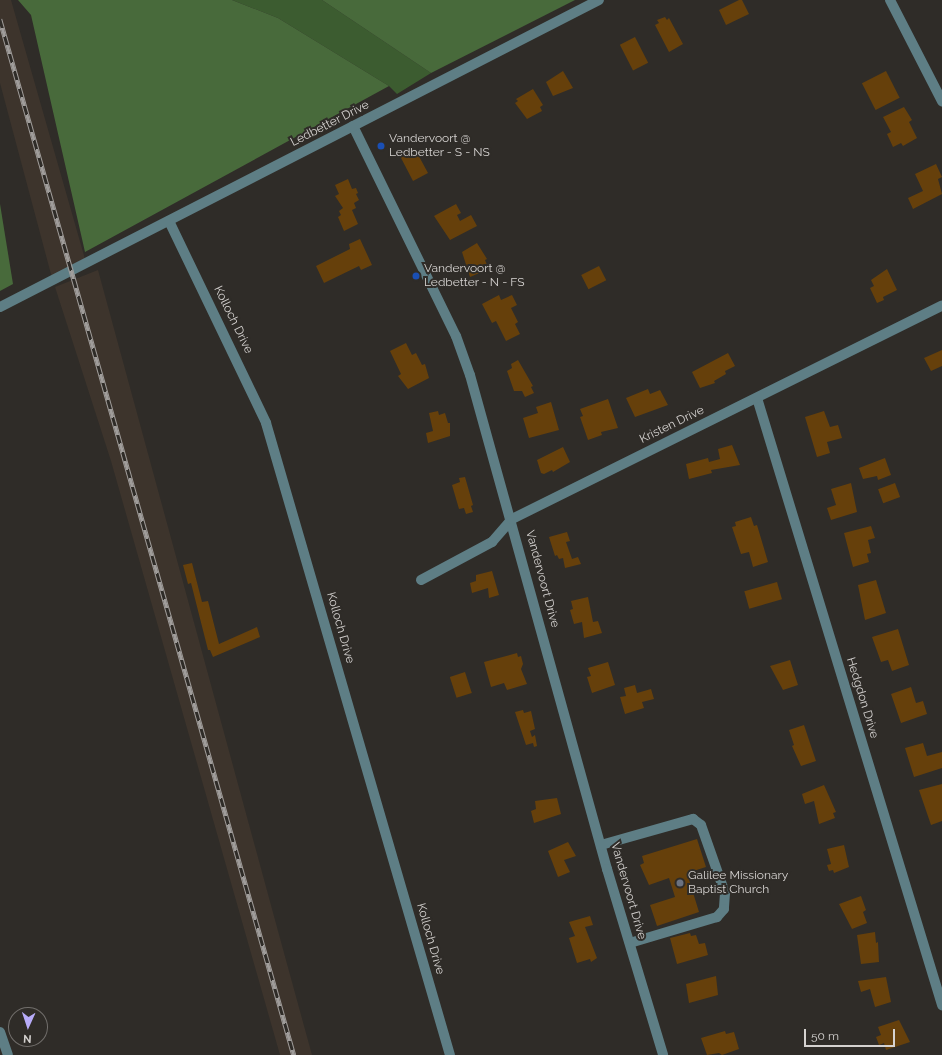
<!DOCTYPE html>
<html>
<head>
<meta charset="utf-8">
<style>
	body { margin:0 }
	#map { position:relative; width:942px; height:1055px; overflow:hidden; background:#2f2c28; font-family:Raleway,sans-serif }
	div>[style] { position:absolute }
	.built>* { inset:0; background:#3d342c }
	.green>* { inset:0; background:#3c5c30 }
	.forest>* { inset:0; background:#486a3b }
	.building>* { inset:0; background:#66400b; transform-origin:0 0 }
	.minor>* { height:10px; margin:-5px; padding:0 5px; transform-origin:5px; border-radius:5px; background:#5e7e85 }
	.rail>* { height:4.5px; margin-top:-2.25px; transform-origin:0; background:repeating-linear-gradient(90deg,#2f2c28 0 9px,#a09d9b 0 18px); box-sizing:border-box; border-block:1px solid #a09d9b }
	.dots>* { width:11px; height:11px; translate:-50% -50%; box-sizing:border-box; border:2px solid #2f2c28; border-radius:50% }
	span { translate:-50% -50%; white-space:nowrap; text-align:center; line-height:1.15; -webkit-text-stroke:4px #2f2c28; paint-order:stroke }
	.street-label { font-size:12px; color:#d5d2d0 }
	.poi-label { font-size:12px; color:#d5d2d0 }
	.left { translate:0 -50%; text-align:left }
	.north { position:absolute; left:8px; top:1007px; width:40px; height:40px; box-sizing:border-box; background:#2f2c28; border:1px solid #716e6b; border-radius:50%; rotate:183deg; font-size:11px; font-weight:700; line-height:16px; text-align:center; color:#d5d2d0 }
	.north::after { content:''; display:block; margin:auto; width:14px; height:18px; background:#b7abf8; clip-path:polygon(50% 0,100% 100%,50% 72%,0 100%) }
	.scale { position:absolute; left:804px; top:1029px; width:91px; height:18px; box-sizing:border-box; border:2px solid #d5d2d0; border-top:0; padding-left:5px; font-size:12px; line-height:14px; white-space:nowrap; color:#d5d2d0; -webkit-text-stroke:3px #2f2c28; paint-order:stroke }
</style>
</head>
<body>
<div id="map">
	<div class="built">
		<div style="clip-path:polygon(0 0,11px 0,85px 259px,52px 278px,0 83px)"></div>
		<div style="clip-path:polygon(98px 270px,278px 931px,312px 1055px,280px 1055px,111px 461px,55px 287px)"></div>
	</div>
	<div class="green">
		<div style="clip-path:polygon(232px 0,322px 0,431px 73px,397px 94px,389px 86px,278px 18px)"></div>
	</div>
	<div class="forest">
		<div style="clip-path:polygon(18px 0,232px 0,278px 18px,389px 86px,85px 252px,31px 15px)"></div>
		<div style="clip-path:polygon(322px 0,575px 0,431px 73px)"></div>
		<div style="clip-path:polygon(0 204px,13px 284px,0 291px)"></div>
	</div>
	<div class="building">
		<div style="clip-path:polygon(739px 0,742px 0,749px 14px,726px 25px,719px 10px)"></div>
		<div style="clip-path:polygon(665px 17px,667px 20px,669px 18px,683px 44px,669px 52px,655px 25px,659px 23px,657px 20px)"></div>
		<div style="left:635px;top:37px;width:29px;height:17px;rotate:63deg"></div>
		<div style="clip-path:polygon(563px 71px,573px 88px,553px 96px,546px 82px)"></div>
		<div style="left:886px;top:71px;width:30px;height:27px;rotate:63deg"></div>
		<div style="clip-path:polygon(533px 89px,543px 105px,540px 107px,542px 111px,527px 119px,515px 103px,518px 101px,516px 99px)"></div>
		<div style="clip-path:polygon(904px 107px,912px 120px,909px 122px,917px 138px,903px 146px,901px 143px,893px 147px,887px 134px,891px 132px,883px 117px)"></div>
		<div style="clip-path:polygon(405px 149px,408px 153px,415px 149px,428px 173px,413px 181px,400px 156px,399px 152px)"></div>
		<div style="clip-path:polygon(936px 164px,942px 177px,938px 179px,942px 194px,913px 209px,908px 198px,923px 191px,915px 174px)"></div>
		<div style="clip-path:polygon(348px 179px,352px 189px,356px 188px,358px 193px,356px 194px,359px 200px,354px 203px,356px 208px,352px 210px,358px 224px,344px 231px,338px 217px,341px 215px,339px 211px,343px 208px,335px 196px,339px 194px,335px 185px)"></div>
		<div style="clip-path:polygon(456px 204px,461px 213px,457px 215px,460px 221px,471px 215px,477px 226px,450px 240px,434px 216px)"></div>
		<div style="clip-path:polygon(360px 239px,372px 265px,361px 270px,359px 266px,324px 283px,316px 266px,350px 249px,349px 244px)"></div>
		<div style="clip-path:polygon(477px 243px,487px 259px,485px 260px,487px 265px,483px 267px,484px 271px,470px 277px,462px 252px)"></div>
		<div style="left:599px;top:266px;width:16px;height:20px;rotate:63deg"></div>
		<div style="clip-path:polygon(887px 269px,897px 290px,883px 297px,884px 300px,877px 303px,870px 288px,874px 286px,871px 280px)"></div>
		<div style="clip-path:polygon(499px 295px,501px 300px,512px 295px,517px 305px,511px 308px,518px 322px,515px 324px,520px 334px,506px 341px,496px 321px,492px 323px,482px 304px)"></div>
		<div style="clip-path:polygon(406px 343px,412px 355px,416px 353px,422px 365px,425px 364px,429px 378px,408px 389px,398px 376px,401px 374px,390px 351px)"></div>
		<div style="clip-path:polygon(942px 350px,942px 366px,931px 371px,924px 358px)"></div>
		<div style="clip-path:polygon(728px 353px,735px 366px,725px 371px,726px 374px,714px 381px,715px 383px,700px 388px,692px 372px)"></div>
		<div style="clip-path:polygon(518px 360px,533px 386px,531px 387px,534px 393px,525px 397px,522px 391px,514px 391px,507px 371px,512px 368px,511px 364px)"></div>
		<div style="clip-path:polygon(648px 389px,650px 394px,660px 390px,668px 405px,635px 417px,626px 398px)"></div>
		<div style="clip-path:polygon(608px 399px,618px 428px,601px 432px,602px 435px,588px 440px,580px 417px,583px 416px,580px 409px)"></div>
		<div style="clip-path:polygon(551px 402px,559px 430px,529px 438px,523px 418px,538px 413px,536px 407px)"></div>
		<div style="clip-path:polygon(438px 411px,439px 415px,445px 413px,448px 423px,450px 423px,450px 436px,428px 443px,426px 433px,433px 431px,429px 413px)"></div>
		<div style="clip-path:polygon(824px 411px,830px 427px,838px 425px,842px 438px,827px 442px,830px 453px,817px 457px,805px 417px)"></div>
		<div style="clip-path:polygon(732px 445px,740px 465px,711px 470px,712px 473px,689px 479px,686px 464px,708px 458px,709px 462px,720px 459px,718px 449px)"></div>
		<div style="clip-path:polygon(563px 447px,570px 462px,553px 472px,552px 470px,544px 474px,541px 473px,537px 460px)"></div>
		<div style="clip-path:polygon(885px 458px,891px 475px,878px 480px,877px 476px,863px 479px,859px 468px)"></div>
		<div style="clip-path:polygon(465px 477px,473px 505px,471px 506px,473px 512px,466px 514px,464px 508px,459px 509px,452px 485px,460px 482px,459px 478px)"></div>
		<div style="clip-path:polygon(851px 483px,857px 512px,831px 520px,827px 508px,836px 505px,831px 489px)"></div>
		<div style="left:895px;top:483px;width:15px;height:18px;rotate:70deg"></div>
		<div style="clip-path:polygon(751px 517px,754px 526px,757px 525px,768px 562px,753px 567px,749px 552px,741px 554px,732px 527px,736px 526px,735px 522px)"></div>
		<div style="clip-path:polygon(871px 526px,875px 538px,868px 540px,871px 553px,867px 554px,869px 562px,853px 567px,844px 533px)"></div>
		<div style="clip-path:polygon(567px 532px,570px 541px,566px 542px,572px 559px,578px 557px,581px 564px,565px 568px,563px 558px,559px 559px,557px 555px,555px 556px,549px 537px)"></div>
		<div style="clip-path:polygon(192px 563px,202px 602px,208px 601px,219px 644px,257px 627px,260px 637px,213px 657px,210px 650px,208px 650px,191px 583px,188px 584px,183px 565px)"></div>
		<div style="clip-path:polygon(492px 571px,499px 595px,489px 598px,488px 588px,472px 593px,470px 583px,476px 581px,476px 575px)"></div>
		<div style="clip-path:polygon(876px 580px,886px 613px,865px 620px,858px 585px)"></div>
		<div style="left:777px;top:582px;width:18px;height:34px;rotate:74deg"></div>
		<div style="clip-path:polygon(588px 597px,593px 622px,598px 621px,602px 633px,584px 638px,582px 622px,574px 624px,570px 610px,573px 609px,571px 601px)"></div>
		<div style="clip-path:polygon(898px 629px,909px 665px,892px 671px,888px 660px,881px 662px,872px 637px)"></div>
		<div style="clip-path:polygon(517px 653px,518px 657px,521px 656px,523px 664px,521px 669px,527px 684px,507px 690px,504px 683px,491px 687px,484px 662px)"></div>
		<div style="clip-path:polygon(790px 660px,798px 685px,783px 690px,770px 666px)"></div>
		<div style="clip-path:polygon(608px 662px,615px 685px,592px 693px,587px 677px,591px 676px,588px 668px)"></div>
		<div style="left:465px;top:672px;width:22px;height:16px;rotate:72deg"></div>
		<div style="clip-path:polygon(635px 685px,637px 693px,651px 689px,654px 699px,642px 702px,644px 708px,625px 714px,620px 697px,626px 696px,624px 688px)"></div>
		<div style="clip-path:polygon(911px 687px,916px 703px,923px 701px,927px 714px,901px 723px,891px 694px)"></div>
		<div style="clip-path:polygon(523px 710px,524px 713px,531px 711px,535px 729px,530px 731px,532px 737px,535px 735px,537px 746px,534px 747px,533px 743px,526px 745px,515px 712px)"></div>
		<div style="clip-path:polygon(804px 725px,816px 761px,801px 766px,792px 746px,794px 745px,789px 730px)"></div>
		<div style="clip-path:polygon(923px 743px,927px 756px,942px 752px,942px 768px,914px 777px,905px 748px)"></div>
		<div style="clip-path:polygon(942px 784px,942px 821px,931px 825px,919px 790px)"></div>
		<div style="clip-path:polygon(824px 785px,836px 812px,833px 813px,835px 818px,819px 824px,814px 801px,805px 804px,802px 794px)"></div>
		<div style="clip-path:polygon(557px 798px,561px 814px,534px 823px,531px 811px,536px 809px,535px 801px)"></div>
		<div style="clip-path:polygon(697px 839px,706px 867px,687px 873px,699px 912px,657px 926px,650px 905px,675px 897px,669px 878px,649px 885px,640px 865px,644px 863px,642px 856px)"></div>
		<div style="clip-path:polygon(568px 842px,576px 856px,564px 860px,570px 872px,558px 877px,548px 851px)"></div>
		<div style="clip-path:polygon(844px 845px,849px 867px,834px 873px,833px 870px,829px 871px,827px 865px,831px 864px,827px 849px)"></div>
		<div style="clip-path:polygon(861px 896px,866px 910px,863px 912px,867px 923px,852px 929px,839px 904px)"></div>
		<div style="clip-path:polygon(590px 916px,593px 925px,585px 927px,597px 958px,591px 962px,590px 959px,577px 963px,569px 938px,575px 936px,569px 922px)"></div>
		<div style="clip-path:polygon(875px 932px,876px 943px,878px 942px,879px 962px,861px 964px,857px 935px)"></div>
		<div style="clip-path:polygon(690px 933px,691px 936px,696px 935px,699px 944px,705px 943px,708px 955px,677px 964px,670px 938px)"></div>
		<div style="clip-path:polygon(716px 976px,718px 995px,689px 1003px,686px 984px)"></div>
		<div style="clip-path:polygon(886px 977px,891px 1002px,875px 1007px,870px 989px,861px 992px,858px 981px)"></div>
		<div style="clip-path:polygon(899px 1020px,910px 1042px,886px 1050px,884px 1043px,879px 1045px,876px 1037px,881px 1035px,878px 1027px)"></div>
		<div style="clip-path:polygon(725px 1031px,726px 1034px,734px 1032px,739px 1049px,722px 1055px,719px 1053px,707px 1055px,701px 1038px)"></div>
	</div>
	<div class="minor">
		<div style="left:890px;top:0;width:114px;rotate:62.8deg"></div>
		<div style="left:353px;top:126px;width:234px;rotate:63.9deg"></div>
		<div style="left:456px;top:336px;width:41px;rotate:70.3deg"></div>
		<div style="left:470px;top:375px;width:513px;rotate:74.5deg"></div>
		<div style="left:607px;top:869px;width:194px;rotate:73.2deg"></div>
		<div style="left:169px;top:221px;width:224px;rotate:64.3deg"></div>
		<div style="left:266px;top:423px;width:658px;rotate:73.77deg"></div>
		<div style="left:0;top:307px;width:673px;rotate:-27.14deg"></div>
		<div style="left:757px;top:398px;width:635px;rotate:73.05deg"></div>
		<div style="left:421px;top:580px;width:81px;rotate:-28.2deg"></div>
		<div style="left:492px;top:542px;width:30px;rotate:-49deg"></div>
		<div style="left:512px;top:519px;width:480px;rotate:-26.4deg"></div>
		<div style="left:601px;top:845px;width:96px;rotate:-15.8deg"></div>
		<div style="left:693px;top:819px;width:10px;rotate:37deg"></div>
		<div style="left:701px;top:825px;width:72px;rotate:70.6deg"></div>
		<div style="left:725px;top:893px;width:16px;rotate:94deg"></div>
		<div style="left:724px;top:909px;width:11px;rotate:131deg"></div>
		<div style="left:717px;top:917px;width:91px;rotate:163.4deg"></div>
		<div style="left:0;top:1032px;width:24px;rotate:71deg"></div>
	</div>
	<div class="rail">
		<div style="left:0;top:19px;width:1077px;rotate:74.16deg"></div>
	</div>
	<div class="dots">
		<div style="left:381px;top:146px;background:#1a4fb4"></div>
		<div style="left:416px;top:276px;background:#1a4fb4"></div>
		<div style="left:680px;top:883px;background:#6b7280"></div>
	</div>
	<div class="street-label">
		<span style="left:330px;top:124px;rotate:-27deg">Ledbetter Drive</span>
		<span style="left:233px;top:320px;rotate:64deg">Kolloch Drive</span>
		<span style="left:672px;top:425px;rotate:-26deg">Kristen Drive</span>
		<span style="left:542px;top:579px;rotate:75deg">Vandervoort Drive</span>
		<span style="left:340px;top:628px;rotate:74deg">Kolloch Drive</span>
		<span style="left:862px;top:698px;rotate:73deg">Hedgdon Drive</span>
		<span style="left:628px;top:891px;rotate:74deg">Vandervoort Drive</span>
		<span style="left:430px;top:939px;rotate:74deg">Kolloch Drive</span>
	</div>
	<div class="poi-label">
		<span class="left" style="left:389px;top:146px">Vandervoort @<br>Ledbetter - S - NS</span>
		<span class="left" style="left:424px;top:276px">Vandervoort @<br>Ledbetter - N - FS</span>
		<span class="left" style="left:688px;top:883px">Galilee Missionary<br>Baptist Church</span>
	</div>
	<div class="north">N</div>
	<div class="scale">50 m</div>
</div>
</body>
</html>
